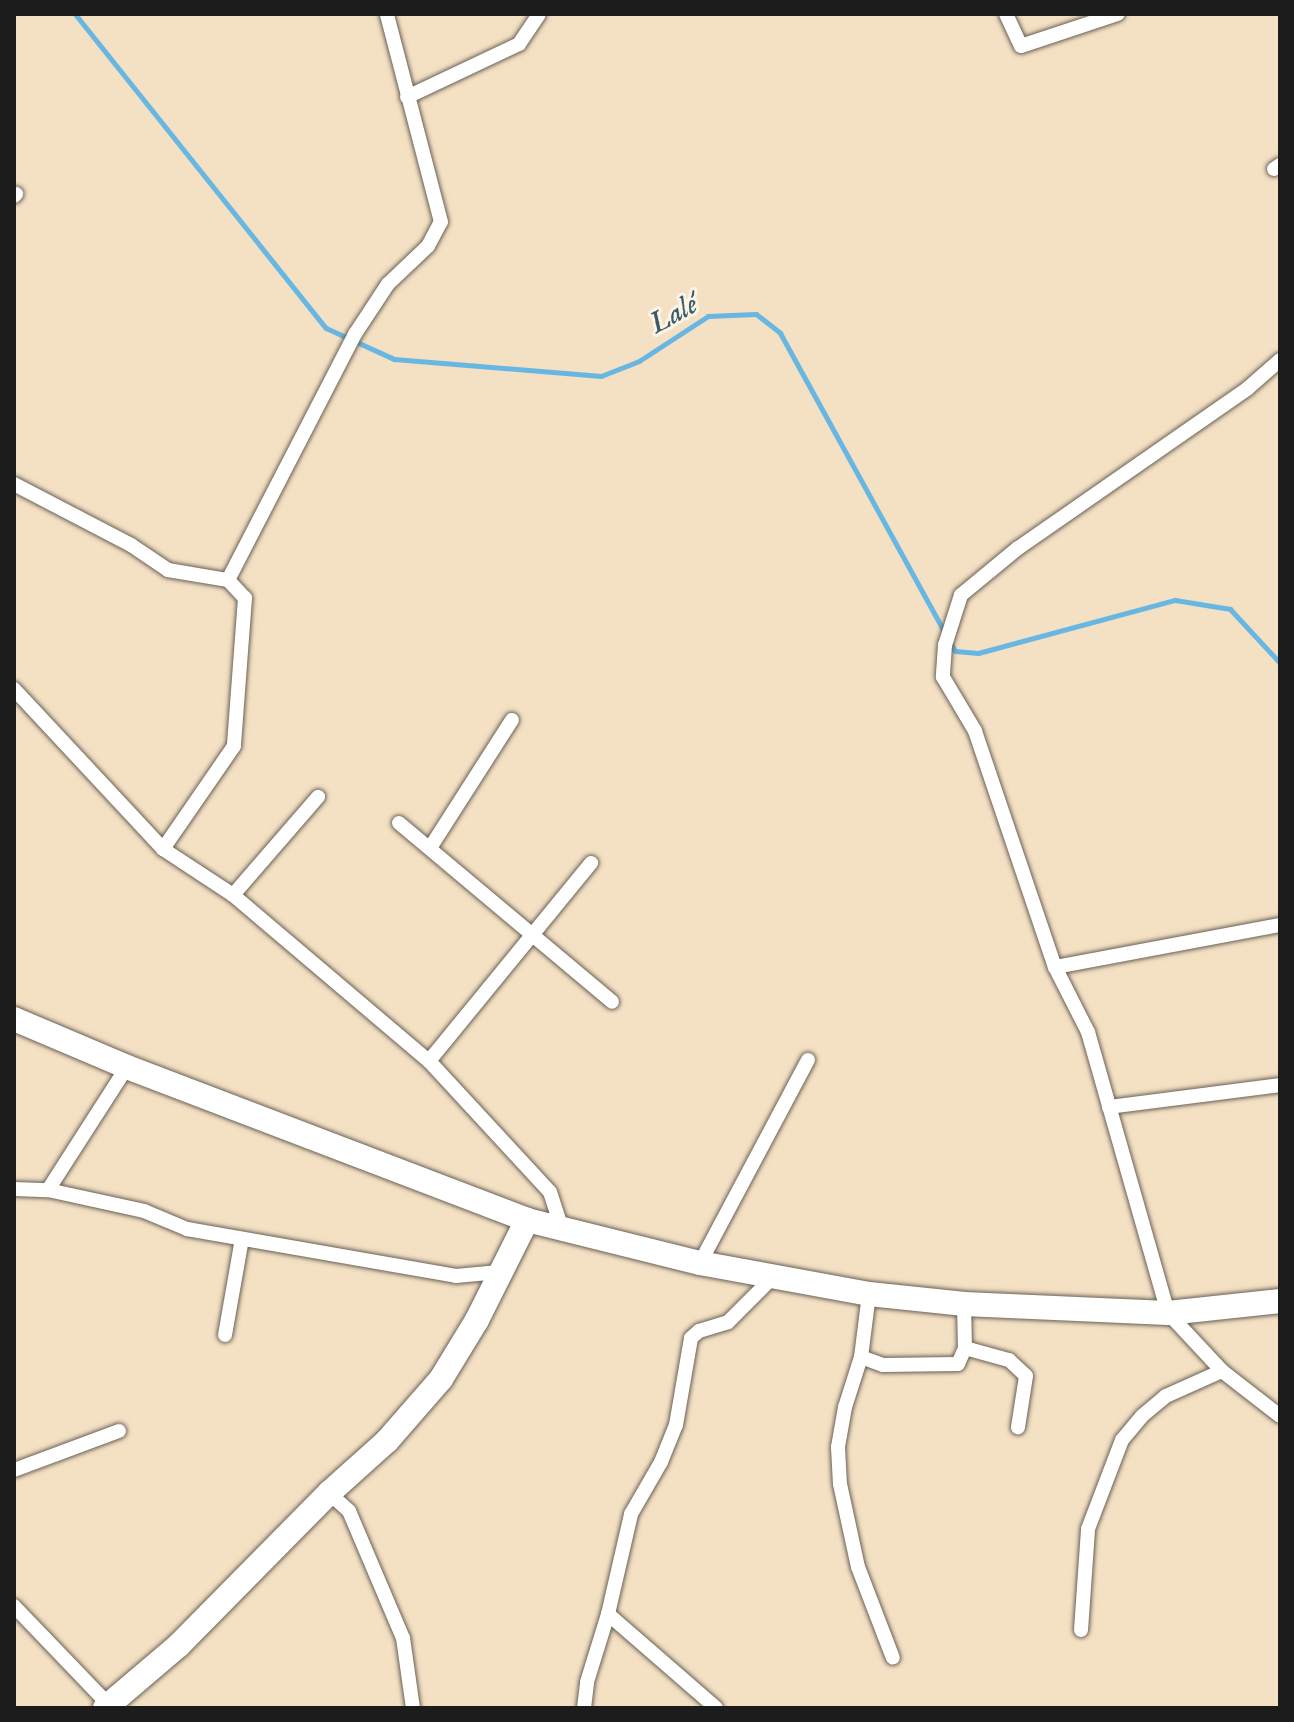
<!DOCTYPE html>
<html>
<head>
<meta charset="utf-8">
<style>
	body { margin:0 }
	#map { position:relative; width:1294px; height:1722px; overflow:hidden; background:#f4e0c3; font-family:"IM FELL English",serif }
	div>[style] { position:absolute }
	.stream>* { height:5px; margin:-2.5px; padding:0 2.5px; transform-origin:2.5px; border-radius:2.5px; background:#68b6e2 }
	.roads { filter:drop-shadow(0 0 2px #686156) drop-shadow(0 0 2px #686156) }
	.minor>* { height:14px; margin:-7px; padding:0 7px; transform-origin:7px; border-radius:7px; background:#fff }
	.primary>* { height:24px; margin:-12px; padding:0 12px; transform-origin:12px; border-radius:12px; background:#fff }
	.trunk>* { height:24px; margin:-12px; padding:0 12px; transform-origin:12px; border-radius:12px; background:#fff }
	span { translate:-50% -50%; white-space:nowrap; text-align:center; line-height:1.15; -webkit-text-stroke:6px #fcf5e5; paint-order:stroke }
	.water-label { font-size:30px; color:#3a5a6b; font-style:italic }
	.frame { position:absolute; inset:0; border:16px solid #1c1c1c; pointer-events:none }
</style>
</head>
<body>
<div id="map">
	<div class="stream">
		<div style="left:75px;top:14px;width:402px;rotate:51.4deg"></div>
		<div style="left:326px;top:328px;width:75px;rotate:24.5deg"></div>
		<div style="left:394px;top:359px;width:208px;rotate:4.7deg"></div>
		<div style="left:601px;top:376px;width:41px;rotate:-21.5deg"></div>
		<div style="left:639px;top:361px;width:82px;rotate:-33.1deg"></div>
		<div style="left:708px;top:316px;width:48px;rotate:-2.4deg"></div>
		<div style="left:756px;top:314px;width:31px;rotate:38deg"></div>
		<div style="left:780px;top:333px;width:342px;rotate:61.2deg"></div>
		<div style="left:950px;top:642px;width:10px;rotate:61deg"></div>
		<div style="left:955px;top:651px;width:23px;rotate:5deg"></div>
		<div style="left:978px;top:653px;width:204px;rotate:-15.1deg"></div>
		<div style="left:1175px;top:600px;width:56px;rotate:9.3deg"></div>
		<div style="left:1230px;top:609px;width:74px;rotate:47.2deg"></div>
	</div>
	<div class="roads">
		<div class="minor">
			<div style="left:1006px;top:14px;width:35px;rotate:65deg"></div>
			<div style="left:1021px;top:46px;width:102px;rotate:-18.3deg"></div>
			<div style="left:407px;top:97px;width:124px;rotate:-25.3deg"></div>
			<div style="left:519px;top:44px;width:36px;rotate:-56deg"></div>
			<div style="left:1274px;top:169px;width:7px;rotate:-34deg"></div>
			<div style="left:14px;top:196px;width:3px;rotate:-45deg"></div>
			<div style="left:1280px;top:360px;width:44px;rotate:138.7deg"></div>
			<div style="left:1247px;top:389px;width:279px;rotate:145.2deg"></div>
			<div style="left:1018px;top:548px;width:74px;rotate:140.5deg"></div>
			<div style="left:961px;top:595px;width:52px;rotate:107.7deg"></div>
			<div style="left:945px;top:645px;width:32px;rotate:94deg"></div>
			<div style="left:943px;top:677px;width:63px;rotate:59.3deg"></div>
			<div style="left:975px;top:731px;width:249px;rotate:71.3deg"></div>
			<div style="left:1055px;top:967px;width:73px;rotate:63.1deg"></div>
			<div style="left:1088px;top:1032px;width:292px;rotate:74.1deg"></div>
			<div style="left:1168px;top:1313px;width:79px;rotate:47deg"></div>
			<div style="left:1222px;top:1371px;width:73px;rotate:37.8deg"></div>
			<div style="left:14px;top:484px;width:132px;rotate:27.5deg"></div>
			<div style="left:131px;top:545px;width:45px;rotate:34deg"></div>
			<div style="left:168px;top:570px;width:61px;rotate:9.5deg"></div>
			<div style="left:228px;top:580px;width:25px;rotate:47deg"></div>
			<div style="left:245px;top:598px;width:148px;rotate:94.3deg"></div>
			<div style="left:234px;top:746px;width:125px;rotate:124.6deg"></div>
			<div style="left:228px;top:580px;width:277px;rotate:-62.7deg"></div>
			<div style="left:355px;top:334px;width:60px;rotate:-56.6deg"></div>
			<div style="left:388px;top:284px;width:55px;rotate:-43.5deg"></div>
			<div style="left:428px;top:246px;width:27px;rotate:-62deg"></div>
			<div style="left:441px;top:222px;width:215px;rotate:-104.6deg"></div>
			<div style="left:14px;top:689px;width:219px;rotate:47deg"></div>
			<div style="left:163px;top:849px;width:84px;rotate:33.3deg"></div>
			<div style="left:233px;top:895px;width:257px;rotate:40.3deg"></div>
			<div style="left:429px;top:1061px;width:178px;rotate:47.3deg"></div>
			<div style="left:550px;top:1192px;width:40px;rotate:72deg"></div>
			<div style="left:399px;top:823px;width:278px;rotate:40deg"></div>
			<div style="left:430px;top:848px;width:152px;rotate:-57.4deg"></div>
			<div style="left:233px;top:895px;width:130px;rotate:-49.1deg"></div>
			<div style="left:1055px;top:967px;width:229px;rotate:-10.6deg"></div>
			<div style="left:429px;top:1061px;width:256px;rotate:-50.7deg"></div>
			<div style="left:1109px;top:1107px;width:172px;rotate:-7.3deg"></div>
			<div style="left:14px;top:1189px;width:34px;rotate:2deg"></div>
			<div style="left:48px;top:1190px;width:98px;rotate:12.3deg"></div>
			<div style="left:144px;top:1211px;width:47px;rotate:22.7deg"></div>
			<div style="left:187px;top:1229px;width:273px;rotate:9.9deg"></div>
			<div style="left:456px;top:1276px;width:43px;rotate:-5.3deg"></div>
			<div style="left:48px;top:1190px;width:146px;rotate:-57.3deg"></div>
			<div style="left:700px;top:1263px;width:230px;rotate:-62deg"></div>
			<div style="left:869px;top:1294px;width:64px;rotate:97.2deg"></div>
			<div style="left:861px;top:1357px;width:52px;rotate:107.7deg"></div>
			<div style="left:845px;top:1407px;width:41px;rotate:99.9deg"></div>
			<div style="left:838px;top:1447px;width:37px;rotate:87deg"></div>
			<div style="left:840px;top:1484px;width:85px;rotate:77.8deg"></div>
			<div style="left:858px;top:1567px;width:97px;rotate:69deg"></div>
			<div style="left:225px;top:1335px;width:97px;rotate:-80deg"></div>
			<div style="left:965px;top:1348px;width:46px;rotate:15.3deg"></div>
			<div style="left:1009px;top:1360px;width:23px;rotate:43deg"></div>
			<div style="left:1026px;top:1376px;width:52px;rotate:98.9deg"></div>
			<div style="left:861px;top:1357px;width:23px;rotate:20deg"></div>
			<div style="left:883px;top:1365px;width:75px;rotate:-0.8deg"></div>
			<div style="left:958px;top:1364px;width:17px;rotate:-66deg"></div>
			<div style="left:965px;top:1348px;width:44px;rotate:-91.3deg"></div>
			<div style="left:14px;top:1470px;width:112px;rotate:-20.4deg"></div>
			<div style="left:329px;top:1493px;width:27px;rotate:42deg"></div>
			<div style="left:349px;top:1511px;width:138px;rotate:67deg"></div>
			<div style="left:403px;top:1638px;width:71px;rotate:81.9deg"></div>
			<div style="left:14px;top:1606px;width:137px;rotate:46.2deg"></div>
			<div style="left:608px;top:1614px;width:143px;rotate:41deg"></div>
			<div style="left:1081px;top:1630px;width:101px;rotate:-86deg"></div>
			<div style="left:1088px;top:1529px;width:95px;rotate:-69.1deg"></div>
			<div style="left:1122px;top:1440px;width:31px;rotate:-50deg"></div>
			<div style="left:1142px;top:1416px;width:31px;rotate:-40deg"></div>
			<div style="left:1166px;top:1396px;width:61px;rotate:-24.1deg"></div>
			<div style="left:584px;top:1708px;width:26px;rotate:-83deg"></div>
			<div style="left:587px;top:1682px;width:71px;rotate:-72.8deg"></div>
			<div style="left:608px;top:1614px;width:103px;rotate:-77deg"></div>
			<div style="left:631px;top:1514px;width:60px;rotate:-60deg"></div>
			<div style="left:661px;top:1462px;width:40px;rotate:-68deg"></div>
			<div style="left:676px;top:1425px;width:88px;rotate:-80.2deg"></div>
			<div style="left:691px;top:1338px;width:11px;rotate:-41deg"></div>
			<div style="left:699px;top:1331px;width:30px;rotate:-17deg"></div>
			<div style="left:728px;top:1322px;width:65px;rotate:-45deg"></div>
		</div>
		<div class="primary">
			<div style="left:105px;top:1708px;width:97px;rotate:-40.4deg"></div>
			<div style="left:179px;top:1645px;width:214px;rotate:-45.4deg"></div>
			<div style="left:329px;top:1493px;width:78px;rotate:-41.9deg"></div>
			<div style="left:387px;top:1441px;width:82px;rotate:-48.9deg"></div>
			<div style="left:441px;top:1379px;width:69px;rotate:-58.6deg"></div>
			<div style="left:477px;top:1320px;width:112px;rotate:-63.4deg"></div>
		</div>
		<div class="trunk">
			<div style="left:14px;top:1019px;width:123px;rotate:23deg"></div>
			<div style="left:127px;top:1067px;width:428px;rotate:20.9deg"></div>
			<div style="left:527px;top:1220px;width:178px;rotate:14deg"></div>
			<div style="left:700px;top:1263px;width:172px;rotate:10.4deg"></div>
			<div style="left:869px;top:1294px;width:96px;rotate:6deg"></div>
			<div style="left:964px;top:1304px;width:204px;rotate:2.5deg"></div>
			<div style="left:1168px;top:1313px;width:113px;rotate:-6.1deg"></div>
		</div>
	</div>
	<div class="water-label">
		<span style="left:674px;top:315px;rotate:-29deg">Lalé</span>
	</div>
	<div class="frame"></div>
</div>
</body>
</html>
